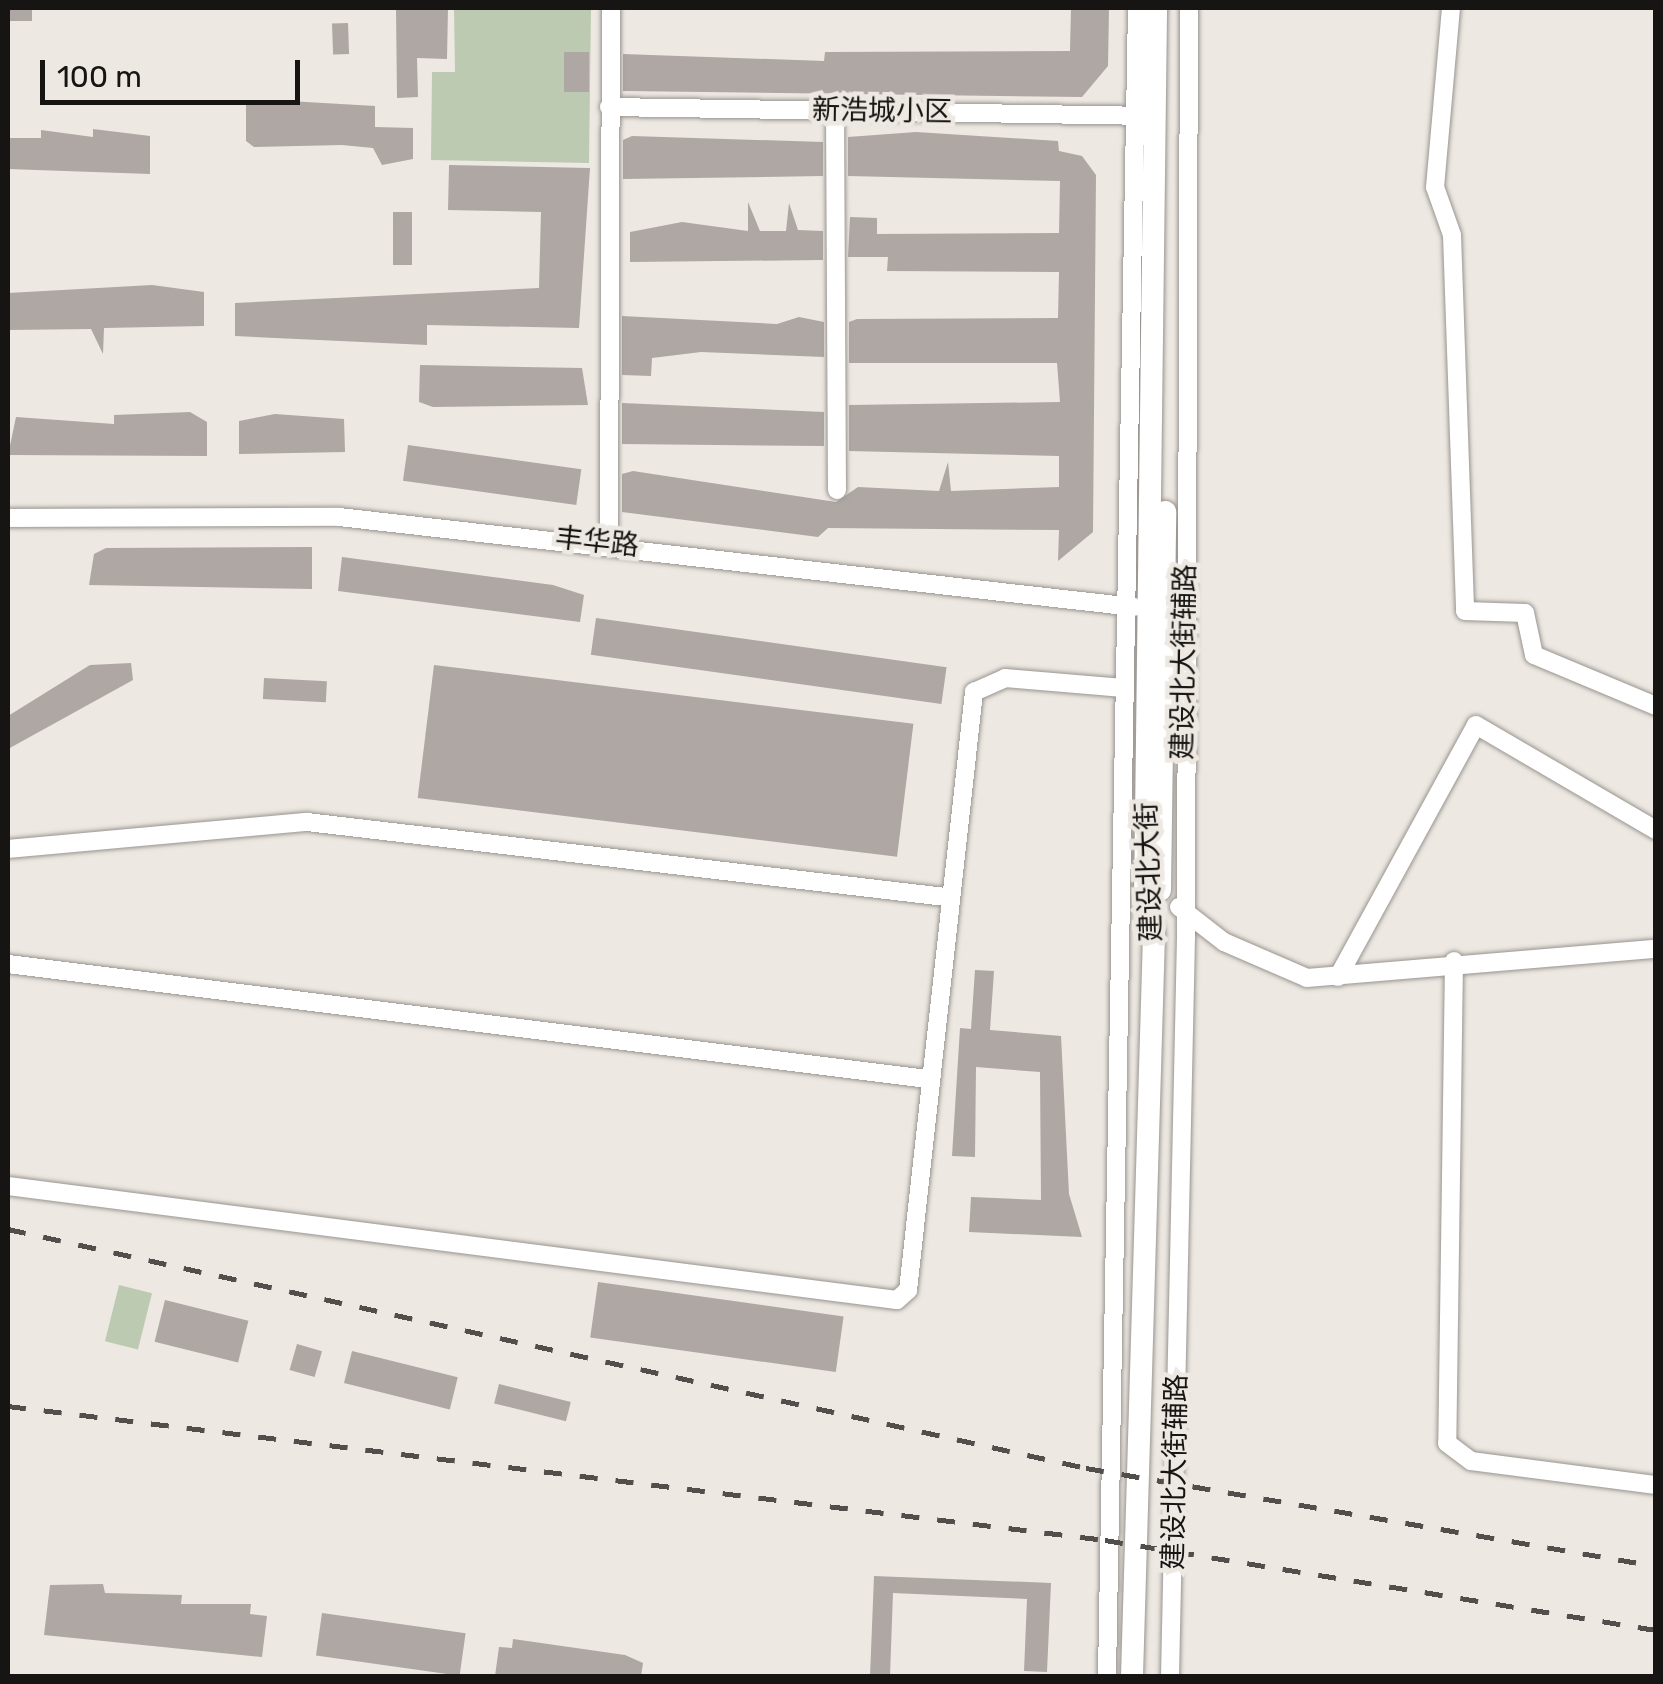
<!DOCTYPE html>
<html>
<head>
<meta charset="utf-8">
<style>
	body { margin:0 }
	#map { position:relative; width:1663px; height:1684px; overflow:hidden; background:#ede8e2; font-family:Rubik,"Noto Sans SC",sans-serif }
	div>[style] { position:absolute }
	.green>* { inset:0; background:#bccab1; transform-origin:0 0 }
	.building>* { inset:0; background:#aea7a4; transform-origin:0 0 }
	.roads { filter:drop-shadow(0 0 2px #99948f) drop-shadow(0 0 2px #99948f) }
	.minor>* { height:18px; margin:-9px; padding:0 9px; transform-origin:9px; border-radius:9px; background:#fff }
	.major>* { height:22px; margin:-11px; padding:0 11px; transform-origin:11px; border-radius:11px; background:#fff }
	.rail>* { height:5px; margin-top:-2.5px; transform-origin:0; background:repeating-linear-gradient(90deg,#514e4b 0 18px,transparent 0 36px) }
	span { translate:-50% -50%; white-space:nowrap; text-align:center; line-height:1.15; -webkit-text-stroke:9px #ede8e2; paint-order:stroke }
	.street-label { font-size:28px; color:#171513 }
	.frame { position:absolute; inset:0; border:10px solid #171513; pointer-events:none }
	.scale { position:absolute; left:40px; top:60px; width:260px; height:45px; box-sizing:border-box; border:5px solid #171513; border-top:0; padding-left:12px; font-size:30px; line-height:35px; white-space:nowrap; color:#171513; -webkit-text-stroke:8px #ede8e2; paint-order:stroke }
</style>
</head>
<body>
<div id="map">
	<div class="green">
		<div style="clip-path:polygon(454px 8px,591px 8px,589px 163px,431px 160px,432px 72px,455px 72px)"></div>
		<div style="left:119px;top:1285px;width:34px;height:58px;rotate:14deg"></div>
	</div>
	<div class="building">
		<div style="left:8px;top:8px;width:24px;height:13px"></div>
		<div style="clip-path:polygon(396px 8px,448px 8px,447px 59px,417px 58px,418px 97px,397px 98px)"></div>
		<div style="clip-path:polygon(1071px 8px,1109px 8px,1108px 66px,1082px 97px,623px 91px,623px 54px,824px 61px,825px 52px,1070px 51px)"></div>
		<div style="left:348px;top:23px;width:31px;height:16px;rotate:88deg"></div>
		<div style="left:564px;top:52px;width:25px;height:40px"></div>
		<div style="clip-path:polygon(272px 100px,375px 106px,375px 127px,413px 128px,413px 159px,382px 165px,373px 148px,342px 145px,254px 147px,246px 141px,246px 105px)"></div>
		<div style="clip-path:polygon(93px 129px,150px 136px,150px 174px,8px 169px,8px 138px,41px 138px,41px 130px,93px 137px)"></div>
		<div style="clip-path:polygon(916px 132px,1058px 141px,1059px 151px,1082px 156px,1096px 175px,1093px 532px,1058px 561px,1059px 530px,828px 528px,818px 537px,622px 512px,622px 474px,633px 471px,836px 502px,858px 487px,939px 491px,948px 462px,951px 491px,1059px 487px,1059px 456px,849px 451px,849px 405px,1060px 402px,1057px 363px,849px 363px,849px 322px,857px 319px,1058px 318px,1059px 272px,887px 271px,888px 257px,848px 257px,850px 217px,877px 218px,877px 234px,1059px 233px,1060px 181px,848px 176px,848px 137px)"></div>
		<div style="clip-path:polygon(632px 136px,823px 142px,823px 176px,623px 179px,623px 140px)"></div>
		<div style="clip-path:polygon(449px 165px,590px 168px,579px 328px,427px 325px,427px 345px,235px 336px,235px 303px,539px 288px,541px 212px,448px 210px)"></div>
		<div style="clip-path:polygon(748px 202px,760px 231px,786px 231px,789px 203px,798px 230px,823px 231px,823px 260px,630px 262px,630px 232px,682px 222px,748px 231px)"></div>
		<div style="left:393px;top:212px;width:19px;height:53px"></div>
		<div style="clip-path:polygon(152px 285px,204px 292px,204px 326px,104px 328px,103px 354px,91px 329px,8px 330px,8px 293px)"></div>
		<div style="clip-path:polygon(622px 316px,777px 324px,799px 317px,824px 322px,824px 357px,701px 352px,652px 358px,651px 376px,622px 375px)"></div>
		<div style="clip-path:polygon(420px 365px,582px 368px,588px 405px,433px 407px,419px 402px)"></div>
		<div style="clip-path:polygon(622px 403px,824px 412px,824px 446px,622px 444px)"></div>
		<div style="clip-path:polygon(190px 412px,207px 422px,207px 456px,8px 455px,16px 417px,114px 424px,114px 415px)"></div>
		<div style="clip-path:polygon(275px 414px,344px 419px,345px 452px,239px 454px,239px 421px)"></div>
		<div style="left:408px;top:445px;width:175px;height:36px;rotate:8deg"></div>
		<div style="clip-path:polygon(312px 547px,312px 589px,89px 585px,94px 554px,106px 548px)"></div>
		<div style="clip-path:polygon(342px 557px,553px 585px,584px 595px,580px 622px,338px 591px)"></div>
		<div style="left:596px;top:618px;width:354px;height:37px;rotate:8deg"></div>
		<div style="clip-path:polygon(131px 663px,133px 680px,8px 749px,8px 716px,90px 665px)"></div>
		<div style="left:434px;top:665px;width:483px;height:134px;rotate:7deg"></div>
		<div style="left:264px;top:678px;width:63px;height:21px;rotate:3deg"></div>
		<div style="clip-path:polygon(975px 970px,994px 971px,990px 1030px,1061px 1036px,1069px 1194px,1082px 1237px,969px 1232px,971px 1197px,1041px 1200px,1040px 1072px,976px 1067px,975px 1157px,952px 1156px,960px 1028px,971px 1029px)"></div>
		<div style="left:598px;top:1282px;width:248px;height:56px;rotate:8deg"></div>
		<div style="left:165px;top:1300px;width:86px;height:43px;rotate:14deg"></div>
		<div style="left:297px;top:1344px;width:26px;height:27px;rotate:16deg"></div>
		<div style="left:352px;top:1351px;width:109px;height:33px;rotate:14deg"></div>
		<div style="left:499px;top:1384px;width:74px;height:20px;rotate:14deg"></div>
		<div style="clip-path:polygon(874px 1576px,1051px 1583px,1047px 1672px,1024px 1671px,1027px 1599px,893px 1593px,890px 1676px,870px 1676px)"></div>
		<div style="clip-path:polygon(103px 1584px,105px 1593px,182px 1595px,181px 1604px,251px 1604px,250px 1614px,267px 1616px,262px 1657px,44px 1635px,50px 1585px)"></div>
		<div style="left:322px;top:1613px;width:145px;height:43px;rotate:8deg"></div>
		<div style="clip-path:polygon(513px 1639px,625px 1655px,643px 1663px,641px 1676px,495px 1676px,499px 1647px,512px 1648px)"></div>
	</div>
	<div class="roads">
		<div class="minor">
			<div style="left:1451px;top:8px;width:180px;rotate:95.1deg"></div>
			<div style="left:1435px;top:187px;width:51px;rotate:70.5deg"></div>
			<div style="left:1452px;top:235px;width:376px;rotate:88deg"></div>
			<div style="left:1465px;top:611px;width:60px;rotate:1.9deg"></div>
			<div style="left:1525px;top:613px;width:43px;rotate:77.9deg"></div>
			<div style="left:1534px;top:655px;width:132px;rotate:22.7deg"></div>
			<div style="left:609px;top:107px;width:540px;rotate:0.95deg"></div>
			<div style="left:835px;top:111px;width:379px;rotate:89.7deg"></div>
			<div style="left:8px;top:518px;width:331px;rotate:-0.2deg"></div>
			<div style="left:339px;top:517px;width:800px;rotate:6.46deg"></div>
			<div style="left:609px;top:543px;width:535px;rotate:-89.79deg"></div>
			<div style="left:8px;top:849px;width:300px;rotate:-5.2deg"></div>
			<div style="left:307px;top:822px;width:642px;rotate:6.7deg"></div>
			<div style="left:1179px;top:907px;width:57px;rotate:37.9deg"></div>
			<div style="left:1224px;top:942px;width:90px;rotate:23.4deg"></div>
			<div style="left:1307px;top:978px;width:350px;rotate:-4.8deg"></div>
			<div style="left:1454px;top:961px;width:482px;rotate:90.8deg"></div>
			<div style="left:1447px;top:1443px;width:30px;rotate:37deg"></div>
			<div style="left:1471px;top:1461px;width:187px;rotate:7.4deg"></div>
			<div style="left:8px;top:964px;width:927px;rotate:7.13deg"></div>
			<div style="left:1338px;top:977px;width:287px;rotate:-61.3deg"></div>
			<div style="left:1476px;top:725px;width:208px;rotate:30.3deg"></div>
			<div style="left:8px;top:1186px;width:896px;rotate:7.31deg"></div>
			<div style="left:897px;top:1300px;width:15px;rotate:-42deg"></div>
			<div style="left:908px;top:1290px;width:602px;rotate:-83.7deg"></div>
			<div style="left:974px;top:692px;width:34px;rotate:-24deg"></div>
			<div style="left:1005px;top:678px;width:119px;rotate:4.8deg"></div>
			<div style="left:1107px;top:1676px;width:1668px;rotate:-88.97deg"></div>
			<div style="left:1170px;top:1676px;width:738px;rotate:-88.76deg"></div>
			<div style="left:1186px;top:938px;width:930px;rotate:-89.82deg"></div>
		</div>
		<div class="major">
			<div style="left:1160px;top:890px;width:378px;rotate:-89.2deg"></div>
			<div style="left:1132px;top:1676px;width:743px;rotate:-88.3deg"></div>
			<div style="left:1154px;top:933px;width:34px;rotate:-105deg"></div>
			<div style="left:1145px;top:900px;width:892px;rotate:-89.29deg"></div>
		</div>
	</div>
	<div class="rail">
		<div style="left:8px;top:1229px;width:1104px;rotate:12.5deg"></div>
		<div style="left:1086px;top:1468px;width:578px;rotate:9.76deg"></div>
		<div style="left:8px;top:1406px;width:1105px;rotate:6.96deg"></div>
		<div style="left:1105px;top:1540px;width:558px;rotate:9.28deg"></div>
	</div>
	<div class="street-label">
		<span style="left:882px;top:111px;rotate:1deg">新浩城小区</span>
		<span style="left:597px;top:542px;rotate:6deg">丰华路</span>
		<span style="left:1184px;top:662px;rotate:-89deg">建设北大街辅路</span>
		<span style="left:1149px;top:872px;rotate:-92deg">建设北大街</span>
		<span style="left:1175px;top:1472px;rotate:-89deg">建设北大街辅路</span>
	</div>
	<div class="frame"></div>
	<div class="scale">100 m</div>
</div>
</body>
</html>
